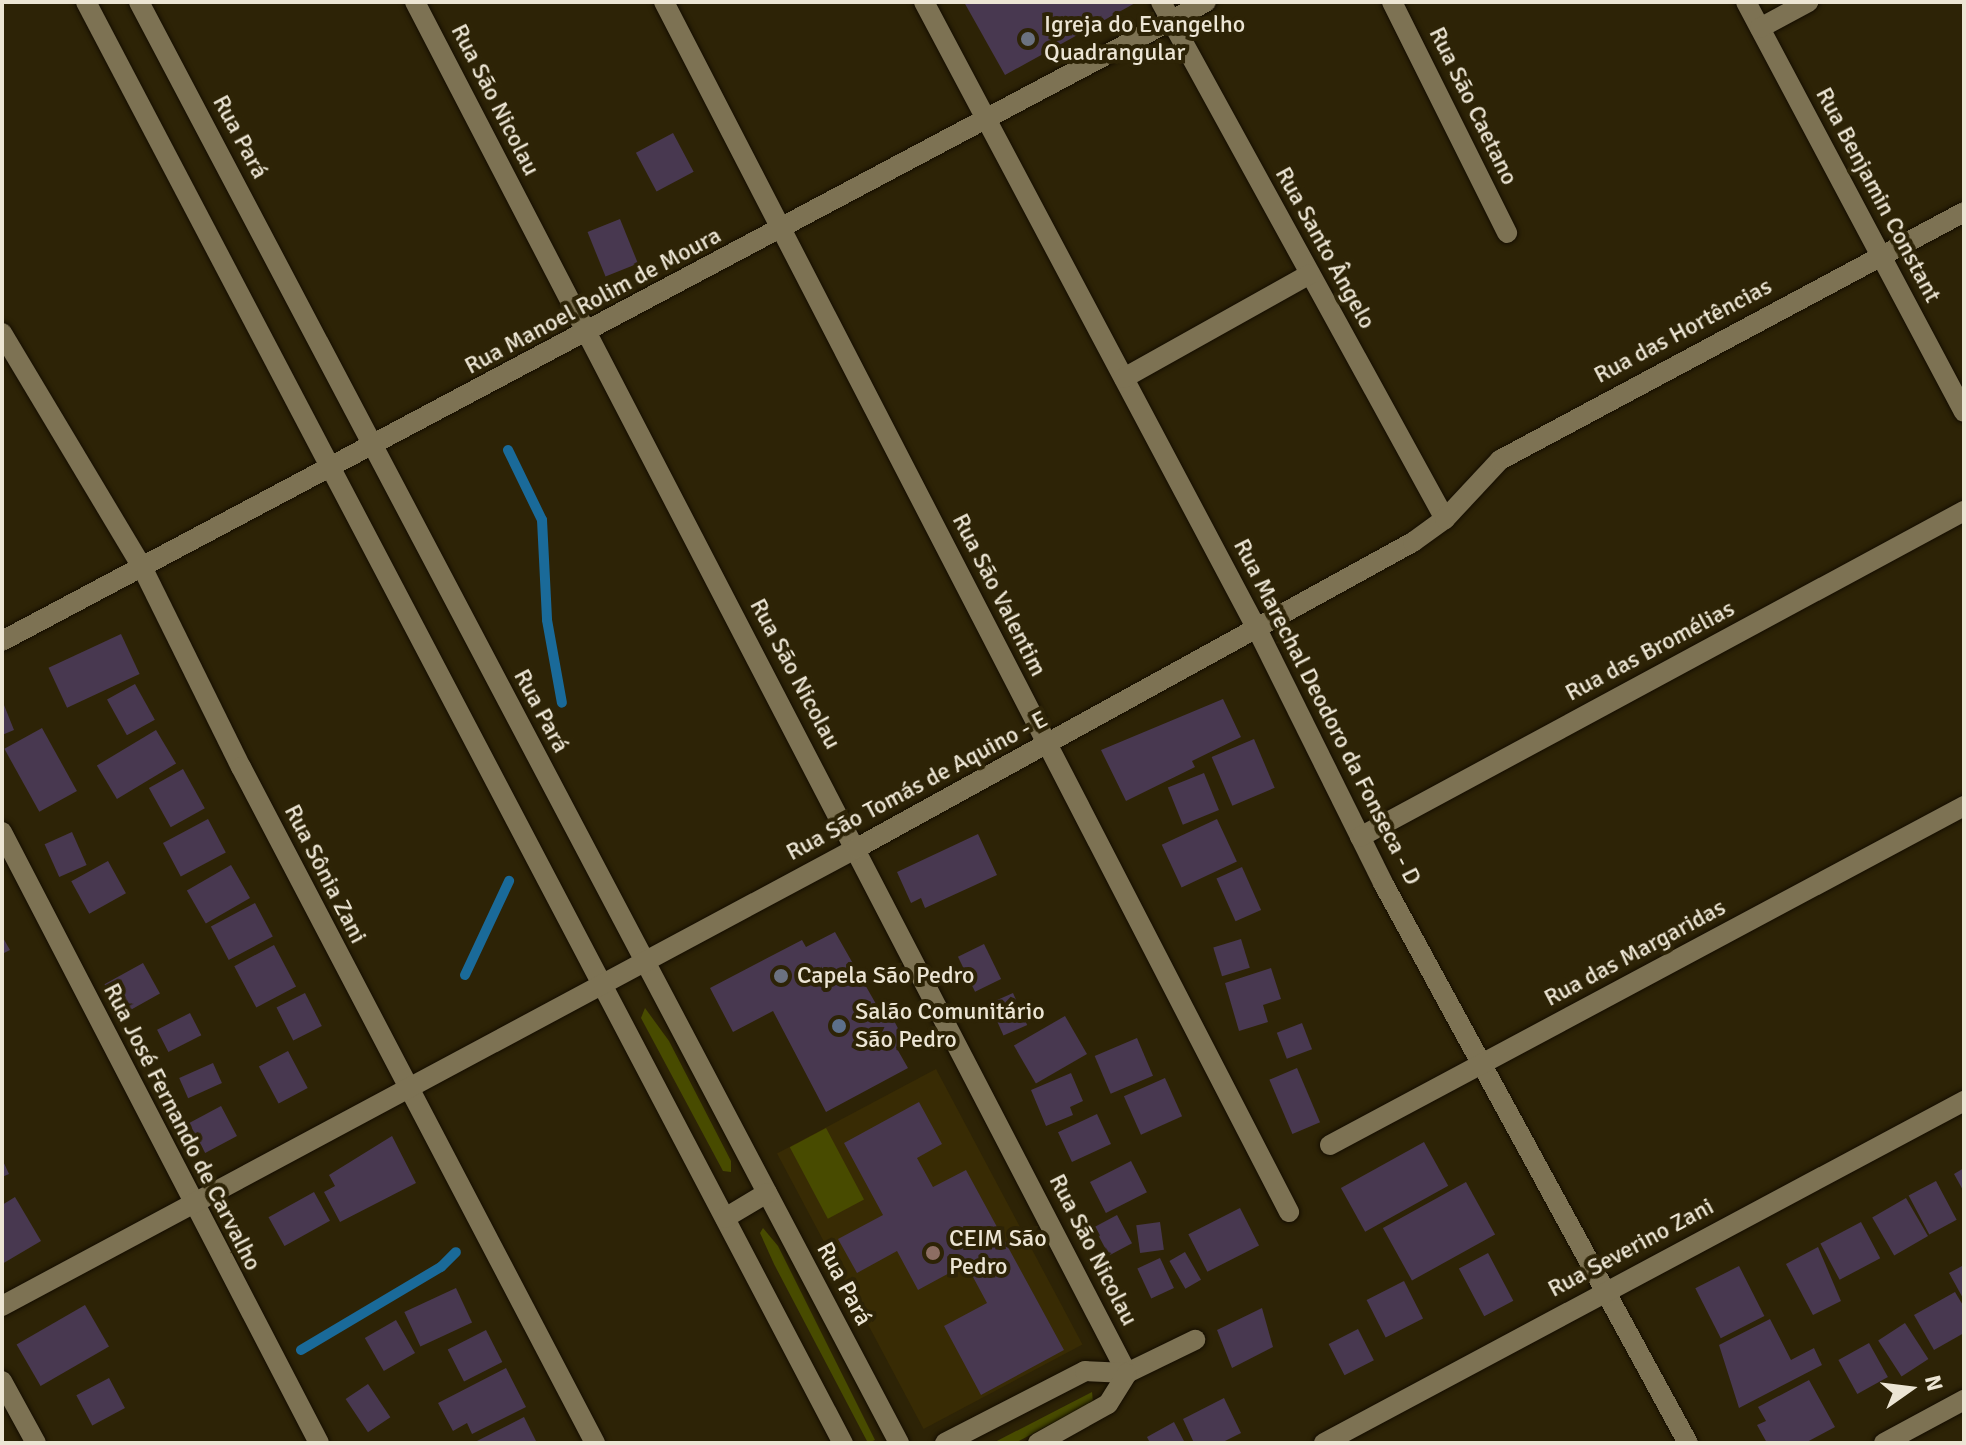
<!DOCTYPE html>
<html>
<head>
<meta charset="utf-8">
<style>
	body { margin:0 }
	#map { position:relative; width:1966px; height:1445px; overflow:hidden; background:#2d2306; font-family:Signika,sans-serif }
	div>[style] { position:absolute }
	.built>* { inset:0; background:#382b04; transform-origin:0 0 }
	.green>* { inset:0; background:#484b00; transform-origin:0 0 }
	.stream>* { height:10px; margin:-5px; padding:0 5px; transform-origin:5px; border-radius:5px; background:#1a6a99 }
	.building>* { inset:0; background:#483850; transform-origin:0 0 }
	.roads { filter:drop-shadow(0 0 2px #140d00) drop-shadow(0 0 2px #140d00) }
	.minor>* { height:20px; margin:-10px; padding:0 10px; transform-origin:10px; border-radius:10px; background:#7d7253 }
	.dots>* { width:22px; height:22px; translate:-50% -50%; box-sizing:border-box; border:4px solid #2d2306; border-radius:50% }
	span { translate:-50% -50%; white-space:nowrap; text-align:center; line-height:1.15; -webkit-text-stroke:8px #2d2306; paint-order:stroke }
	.poi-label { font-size:24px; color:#ece5d4 }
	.left { translate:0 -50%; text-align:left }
	.street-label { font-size:24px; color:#ece5d4 }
	.frame { position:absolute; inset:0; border:4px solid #ece5d4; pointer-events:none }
	.north { position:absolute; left:1870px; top:1349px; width:80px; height:80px; -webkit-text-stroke:6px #2d2306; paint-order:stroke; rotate:76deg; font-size:22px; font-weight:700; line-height:32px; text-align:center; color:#ece5d4 }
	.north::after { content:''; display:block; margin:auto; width:28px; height:36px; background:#ece5d4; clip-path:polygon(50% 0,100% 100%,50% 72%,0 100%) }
</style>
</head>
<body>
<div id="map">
	<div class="built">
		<div style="left:936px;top:1069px;width:312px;height:180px;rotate:62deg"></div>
	</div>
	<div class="green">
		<div style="clip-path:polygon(645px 1008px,669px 1041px,731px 1161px,731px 1172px,723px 1171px,641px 1018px)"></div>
		<div style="left:826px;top:1128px;width:81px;height:41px;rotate:62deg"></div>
		<div style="clip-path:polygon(763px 1228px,778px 1246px,875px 1440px,868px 1443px,774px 1264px,760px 1233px)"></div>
		<div style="clip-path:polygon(1092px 1392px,1093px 1402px,1015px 1443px,993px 1443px)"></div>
	</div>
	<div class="stream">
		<div style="left:508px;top:450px;width:78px;rotate:64.1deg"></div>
		<div style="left:542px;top:520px;width:100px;rotate:87.1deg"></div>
		<div style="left:547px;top:620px;width:84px;rotate:79.8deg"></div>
		<div style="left:465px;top:975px;width:104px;rotate:-64.9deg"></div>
		<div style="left:301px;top:1350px;width:163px;rotate:-30.7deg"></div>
		<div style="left:441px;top:1267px;width:21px;rotate:-45deg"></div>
	</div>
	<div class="building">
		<div style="clip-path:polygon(964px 2px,1137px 2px,1005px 75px)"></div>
		<div style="left:673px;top:133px;width:44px;height:42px;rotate:62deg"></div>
		<div style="left:620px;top:219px;width:48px;height:35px;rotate:68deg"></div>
		<div style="left:121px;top:634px;width:44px;height:80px;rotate:65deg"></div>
		<div style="left:135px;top:684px;width:41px;height:32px;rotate:61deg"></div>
		<div style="clip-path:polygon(1223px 699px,1241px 737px,1192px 761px,1195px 767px,1126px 801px,1101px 750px)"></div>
		<div style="clip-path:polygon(2px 700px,14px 730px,2px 735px)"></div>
		<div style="left:42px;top:728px;width:72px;height:43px;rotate:61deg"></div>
		<div style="left:156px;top:730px;width:39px;height:69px;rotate:59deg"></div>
		<div style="left:1254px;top:739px;width:53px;height:46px;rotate:67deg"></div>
		<div style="left:183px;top:769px;width:45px;height:39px;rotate:61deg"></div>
		<div style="left:1204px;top:773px;width:40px;height:39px;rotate:68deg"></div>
		<div style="left:208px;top:819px;width:38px;height:51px;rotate:62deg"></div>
		<div style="left:1217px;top:819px;width:47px;height:61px;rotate:65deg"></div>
		<div style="left:72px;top:832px;width:36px;height:30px;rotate:66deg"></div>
		<div style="clip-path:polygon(978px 834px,997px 875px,925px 908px,921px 898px,911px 903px,897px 872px)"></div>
		<div style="left:108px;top:861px;width:37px;height:42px;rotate:61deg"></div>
		<div style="left:231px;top:865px;width:38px;height:51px;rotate:60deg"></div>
		<div style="left:1242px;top:867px;width:47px;height:28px;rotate:66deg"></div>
		<div style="left:255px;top:903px;width:38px;height:50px;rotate:62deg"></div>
		<div style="clip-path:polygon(835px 932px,880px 1011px,887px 1007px,905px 1042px,896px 1047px,908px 1068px,826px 1112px,773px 1011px,733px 1032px,710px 988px,802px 940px,806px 947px)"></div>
		<div style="clip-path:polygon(2px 936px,10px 950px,2px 954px)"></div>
		<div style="left:1241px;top:939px;width:30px;height:29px;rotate:73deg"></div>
		<div style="left:984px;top:944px;width:39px;height:29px;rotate:64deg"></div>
		<div style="left:274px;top:945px;width:47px;height:45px;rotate:62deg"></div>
		<div style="left:143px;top:963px;width:35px;height:44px;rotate:61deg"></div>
		<div style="clip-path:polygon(1271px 968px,1281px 999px,1263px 1005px,1268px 1022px,1239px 1031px,1225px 983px)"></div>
		<div style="left:305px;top:993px;width:37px;height:32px;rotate:63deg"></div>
		<div style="left:1013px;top:993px;width:35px;height:26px;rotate:66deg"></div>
		<div style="left:190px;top:1013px;width:25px;height:37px;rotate:63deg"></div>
		<div style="left:1065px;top:1016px;width:44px;height:59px;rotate:60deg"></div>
		<div style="left:1302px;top:1023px;width:28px;height:27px;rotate:69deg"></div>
		<div style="left:1137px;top:1038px;width:41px;height:46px;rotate:67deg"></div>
		<div style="left:288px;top:1051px;width:42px;height:33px;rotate:62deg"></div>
		<div style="left:213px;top:1063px;width:22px;height:37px;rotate:66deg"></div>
		<div style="left:1297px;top:1068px;width:59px;height:30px;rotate:67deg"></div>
		<div style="clip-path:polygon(1071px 1073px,1083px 1101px,1070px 1107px,1073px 1115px,1046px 1126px,1031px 1090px)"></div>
		<div style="left:1165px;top:1078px;width:42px;height:45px;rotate:66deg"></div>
		<div style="clip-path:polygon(919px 1102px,942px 1144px,917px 1158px,933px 1187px,966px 1170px,1064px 1350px,981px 1395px,944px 1326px,987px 1303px,966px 1264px,918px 1290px,897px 1251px,857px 1273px,838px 1239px,883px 1215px,844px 1143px)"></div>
		<div style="left:221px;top:1106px;width:34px;height:36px;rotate:62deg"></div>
		<div style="left:1097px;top:1114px;width:33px;height:43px;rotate:65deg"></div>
		<div style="clip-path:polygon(392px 1136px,416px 1183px,340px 1222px,324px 1192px,335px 1186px,329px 1175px)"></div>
		<div style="left:1424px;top:1142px;width:50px;height:95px;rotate:61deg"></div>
		<div style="clip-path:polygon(2px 1159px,9px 1174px,2px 1177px)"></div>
		<div style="left:1131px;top:1161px;width:35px;height:46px;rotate:63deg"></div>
		<div style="clip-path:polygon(1964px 1168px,1964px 1192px,1954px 1174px)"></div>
		<div style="left:1936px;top:1181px;width:44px;height:31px;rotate:62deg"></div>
		<div style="left:1466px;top:1182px;width:60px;height:95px;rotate:61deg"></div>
		<div style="left:314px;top:1192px;width:33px;height:52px;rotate:61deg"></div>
		<div style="clip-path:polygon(15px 1197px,41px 1241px,2px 1264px,2px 1205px)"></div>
		<div style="left:1906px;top:1198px;width:44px;height:39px;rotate:60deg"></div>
		<div style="left:1240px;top:1208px;width:42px;height:58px;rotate:63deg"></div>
		<div style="left:1117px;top:1215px;width:32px;height:26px;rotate:62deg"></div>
		<div style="left:1160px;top:1222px;width:28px;height:24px;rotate:82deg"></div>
		<div style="left:1861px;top:1222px;width:41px;height:46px;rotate:62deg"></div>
		<div style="clip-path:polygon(1818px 1247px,1841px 1301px,1813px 1315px,1786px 1264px)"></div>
		<div style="left:1185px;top:1252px;width:32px;height:18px;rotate:60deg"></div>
		<div style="left:1488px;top:1253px;width:54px;height:33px;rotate:62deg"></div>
		<div style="left:1160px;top:1258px;width:33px;height:25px;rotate:65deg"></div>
		<div style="clip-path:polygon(1964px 1265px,1964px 1300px,1949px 1273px)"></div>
		<div style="left:1739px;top:1266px;width:56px;height:49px;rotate:63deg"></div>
		<div style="left:1404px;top:1281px;width:42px;height:42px;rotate:63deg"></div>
		<div style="left:456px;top:1288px;width:38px;height:57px;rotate:65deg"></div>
		<div style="clip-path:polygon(1955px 1292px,1964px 1307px,1964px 1333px,1934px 1350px,1914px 1315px)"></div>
		<div style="left:85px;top:1305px;width:48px;height:79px;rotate:60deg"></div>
		<div style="clip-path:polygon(1262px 1308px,1273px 1347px,1232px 1368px,1217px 1330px)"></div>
		<div style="clip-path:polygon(1770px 1319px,1791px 1360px,1814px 1348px,1822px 1365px,1739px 1408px,1719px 1345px)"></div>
		<div style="left:396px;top:1320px;width:38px;height:36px;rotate:60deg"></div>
		<div style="left:1905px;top:1323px;width:43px;height:32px;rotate:57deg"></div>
		<div style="left:1358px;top:1329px;width:35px;height:33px;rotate:63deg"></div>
		<div style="left:486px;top:1330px;width:36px;height:43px;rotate:63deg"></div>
		<div style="left:1869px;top:1343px;width:39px;height:35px;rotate:61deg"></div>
		<div style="clip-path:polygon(506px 1368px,526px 1407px,472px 1434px,467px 1423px,453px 1431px,438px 1403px)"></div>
		<div style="left:109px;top:1378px;width:34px;height:37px;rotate:62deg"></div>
		<div style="clip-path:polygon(1809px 1380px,1835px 1427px,1805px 1443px,1767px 1443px,1757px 1425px,1766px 1421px,1758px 1407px)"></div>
		<div style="left:368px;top:1384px;width:40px;height:27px;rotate:56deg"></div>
		<div style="clip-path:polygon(1224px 1398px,1241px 1433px,1221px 1443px,1194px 1443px,1183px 1419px)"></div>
		<div style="clip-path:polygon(524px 1417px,537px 1443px,473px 1443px)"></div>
		<div style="clip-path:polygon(1174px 1422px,1185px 1443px,1150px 1443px,1147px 1437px)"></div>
	</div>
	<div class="roads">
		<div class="minor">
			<div style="left:86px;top:2px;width:1628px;rotate:62.29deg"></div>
			<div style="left:139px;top:2px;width:1629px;rotate:62.19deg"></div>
			<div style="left:415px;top:2px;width:1545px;rotate:62.56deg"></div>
			<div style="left:664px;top:2px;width:1362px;rotate:62.68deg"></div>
			<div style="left:924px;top:2px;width:710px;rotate:62.03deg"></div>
			<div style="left:1257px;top:629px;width:284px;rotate:63.6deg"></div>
			<div style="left:1383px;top:883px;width:638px;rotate:61.43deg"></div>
			<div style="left:1161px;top:2px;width:590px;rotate:61.22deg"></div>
			<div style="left:1392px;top:2px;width:258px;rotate:63.5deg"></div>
			<div style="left:1746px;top:2px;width:464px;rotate:62deg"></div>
			<div style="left:1760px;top:28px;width:55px;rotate:-28.4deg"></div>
			<div style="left:2px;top:333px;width:273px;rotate:59.1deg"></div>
			<div style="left:142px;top:567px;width:223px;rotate:63.7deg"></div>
			<div style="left:241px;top:767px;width:763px;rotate:62.36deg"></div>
			<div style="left:1124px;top:378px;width:213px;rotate:-29.2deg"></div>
			<div style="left:2px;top:641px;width:1363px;rotate:-27.96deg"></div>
			<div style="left:2px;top:832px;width:688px;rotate:62.58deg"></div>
			<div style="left:1360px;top:837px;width:686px;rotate:-28.36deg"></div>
			<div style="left:1330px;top:1145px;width:719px;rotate:-28.13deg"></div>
			<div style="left:725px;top:1218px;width:49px;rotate:-30.8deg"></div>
			<div style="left:2px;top:1306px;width:970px;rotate:-28.18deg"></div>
			<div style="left:857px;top:848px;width:635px;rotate:-28.83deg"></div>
			<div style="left:1413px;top:542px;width:39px;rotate:-36deg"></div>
			<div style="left:1445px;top:519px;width:81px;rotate:-47deg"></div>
			<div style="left:1500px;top:460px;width:526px;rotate:-28.12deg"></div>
			<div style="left:2px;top:1381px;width:71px;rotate:61.3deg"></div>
			<div style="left:945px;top:1443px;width:157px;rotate:-27.2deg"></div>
			<div style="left:1085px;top:1371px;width:42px;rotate:2.7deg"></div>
			<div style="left:1127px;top:1373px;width:76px;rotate:-25.9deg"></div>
			<div style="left:1038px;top:1443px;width:80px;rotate:-29.1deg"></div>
			<div style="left:1108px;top:1404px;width:36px;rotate:-58deg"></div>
			<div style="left:1324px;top:1443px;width:726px;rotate:-28.12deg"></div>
			<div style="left:1884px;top:1443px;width:91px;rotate:-28.3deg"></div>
		</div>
	</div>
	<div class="dots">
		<div style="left:1028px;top:39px;background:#6b7280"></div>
		<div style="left:781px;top:976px;background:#6b7280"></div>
		<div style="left:839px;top:1026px;background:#5c6f8a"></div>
		<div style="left:933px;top:1253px;background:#8d6e63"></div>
	</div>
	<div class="poi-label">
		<span class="left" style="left:1044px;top:39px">Igreja do Evangelho<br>Quadrangular</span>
		<span class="left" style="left:797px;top:976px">Capela São Pedro</span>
		<span class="left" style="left:855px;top:1026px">Salão Comunitário<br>São Pedro</span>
		<span class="left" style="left:949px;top:1253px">CEIM São<br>Pedro</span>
	</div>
	<div class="street-label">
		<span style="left:495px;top:100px;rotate:63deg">Rua São Nicolau</span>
		<span style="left:1473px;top:106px;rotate:64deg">Rua São Caetano</span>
		<span style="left:240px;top:137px;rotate:62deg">Rua Pará</span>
		<span style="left:1878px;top:195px;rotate:62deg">Rua Benjamin Constant</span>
		<span style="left:1325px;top:248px;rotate:61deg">Rua Santo Ângelo</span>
		<span style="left:593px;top:301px;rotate:-28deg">Rua Manoel Rolim de Moura</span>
		<span style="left:1683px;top:331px;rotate:-28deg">Rua das Hortências</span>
		<span style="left:999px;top:595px;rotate:63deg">Rua São Valentim</span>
		<span style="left:1650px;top:651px;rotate:-28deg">Rua das Bromélias</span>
		<span style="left:795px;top:674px;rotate:62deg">Rua São Nicolau</span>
		<span style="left:541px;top:711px;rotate:62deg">Rua Pará</span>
		<span style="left:1327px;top:712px;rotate:63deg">Rua Marechal Deodoro da Fonseca - D</span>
		<span style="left:917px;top:786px;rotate:-28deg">Rua São Tomás de Aquino - E</span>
		<span style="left:325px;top:874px;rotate:63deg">Rua Sônia Zani</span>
		<span style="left:1635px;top:953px;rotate:-28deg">Rua das Margaridas</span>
		<span style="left:182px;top:1127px;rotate:63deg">Rua José Fernando de Carvalho</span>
		<span style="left:1631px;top:1248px;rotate:-28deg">Rua Severino Zani</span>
		<span style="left:1093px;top:1250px;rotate:63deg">Rua São Nicolau</span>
		<span style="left:844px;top:1284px;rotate:62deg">Rua Pará</span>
	</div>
	<div class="frame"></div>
	<div class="north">N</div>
</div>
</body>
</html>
